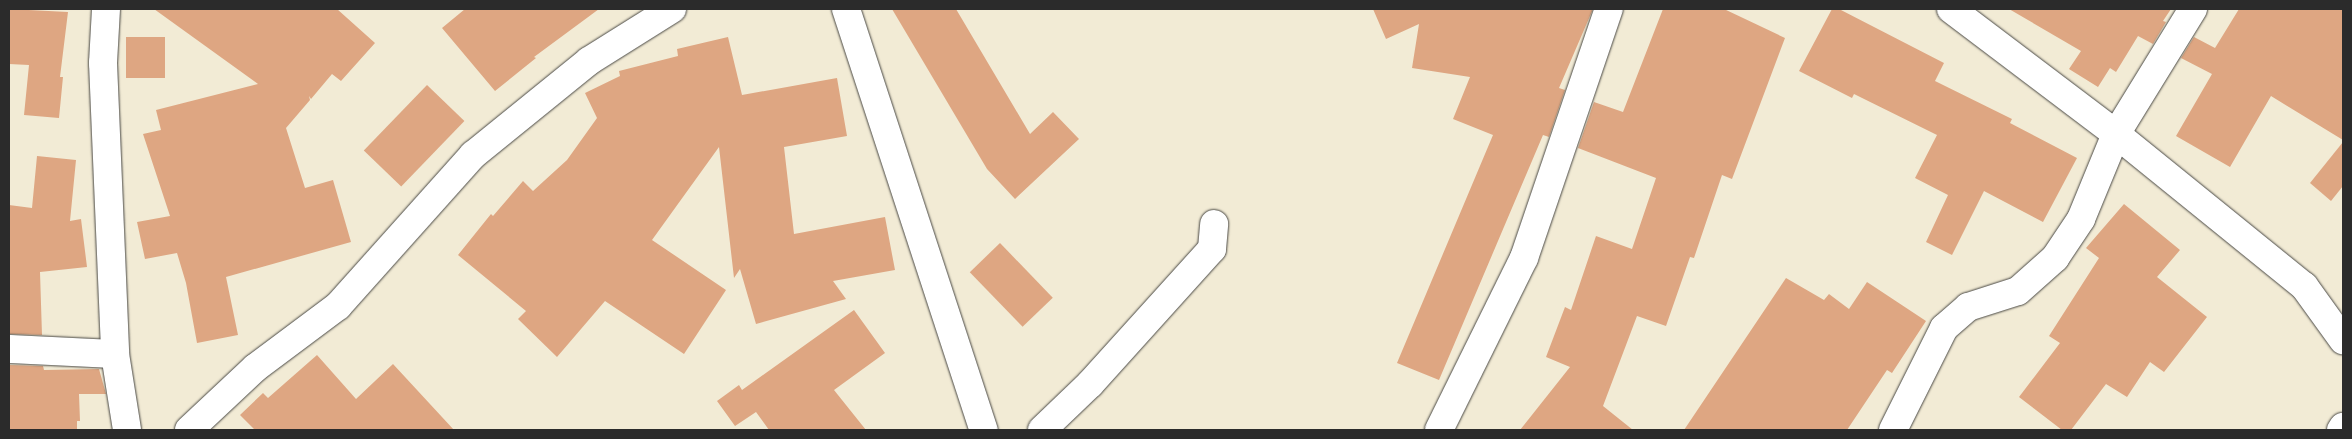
<!DOCTYPE html>
<html>
<head>
<meta charset="utf-8">
<style>
	body { margin:0 }
	#map { position:relative; width:2352px; height:439px; overflow:hidden; background:#f2ebd5; font-family:"Balsamiq Sans",sans-serif }
	div>[style] { position:absolute }
	.building>* { inset:0; background:#dea682; transform-origin:0 0 }
	.roads { filter:drop-shadow(0 0 1px #494844) drop-shadow(0 0 1px #494844) }
	.minor>* { height:28px; margin:-14px; padding:0 14px; transform-origin:14px; border-radius:14px; background:#fff }
	span { translate:-50% -50%; white-space:nowrap; text-align:center; line-height:1.15; -webkit-text-stroke:4.5px #fff; paint-order:stroke }
	.frame { position:absolute; inset:0; border:10px solid #2b2b2b; pointer-events:none }
</style>
</head>
<body>
<div id="map">
	<div class="building">
		<div style="clip-path:polygon(9px 9px,68px 12px,60px 77px,63px 77px,59px 118px,24px 115px,29px 65px,9px 64px)"></div>
		<div style="clip-path:polygon(154px 9px,337px 9px,375px 43px,341px 81px,332px 74px,311px 99px,309px 96px,310px 100px,286px 128px,305px 188px,333px 180px,351px 242px,226px 277px,238px 335px,197px 343px,186px 283px,177px 253px,145px 259px,137px 222px,170px 216px,143px 134px,161px 130px,156px 110px,258px 84px)"></div>
		<div style="clip-path:polygon(465px 9px,599px 9px,534px 57px,536px 58px,495px 91px,442px 28px)"></div>
		<div style="clip-path:polygon(892px 9px,956px 9px,1030px 134px,1053px 112px,1079px 139px,1015px 199px,987px 169px)"></div>
		<div style="clip-path:polygon(1373px 9px,1593px 9px,1559px 88px,1565px 90px,1549px 137px,1543px 135px,1439px 380px,1397px 363px,1493px 135px,1453px 119px,1470px 77px,1412px 68px,1419px 24px,1386px 39px)"></div>
		<div style="clip-path:polygon(1663px 9px,1724px 9px,1785px 38px,1732px 179px,1722px 175px,1694px 258px,1690px 257px,1666px 326px,1637px 316px,1603px 406px,1633px 430px,1520px 430px,1570px 367px,1546px 357px,1565px 307px,1571px 310px,1596px 236px,1632px 249px,1656px 178px,1578px 148px,1594px 102px,1623px 112px)"></div>
		<div style="clip-path:polygon(1832px 9px,1839px 9px,1944px 63px,1935px 81px,2012px 119px,2010px 123px,2077px 158px,2043px 222px,1984px 191px,1952px 255px,1926px 242px,1948px 195px,1915px 178px,1937px 135px,1854px 94px,1852px 98px,1799px 71px)"></div>
		<div style="clip-path:polygon(2009px 9px,2171px 9px,2163px 21px,2166px 22px,2153px 44px,2138px 36px,2116px 72px,2110px 68px,2098px 87px,2069px 69px,2081px 51px)"></div>
		<div style="clip-path:polygon(2239px 9px,2343px 9px,2343px 140px,2271px 96px,2230px 167px,2176px 136px,2212px 74px,2181px 58px,2194px 37px,2215px 48px)"></div>
		<div style="left:126px;top:37px;width:39px;height:41px"></div>
		<div style="clip-path:polygon(728px 37px,742px 95px,837px 78px,847px 136px,784px 147px,794px 234px,885px 217px,895px 270px,833px 281px,846px 299px,756px 324px,740px 269px,734px 278px,719px 147px,652px 240px,726px 290px,684px 354px,605px 301px,557px 357px,518px 319px,526px 311px,458px 255px,491px 214px,493px 216px,523px 181px,533px 191px,567px 160px,597px 118px,585px 93px,620px 76px,619px 71px,678px 56px,677px 49px)"></div>
		<div style="left:427px;top:85px;width:52px;height:91px;rotate:44deg"></div>
		<div style="clip-path:polygon(2343px 142px,2343px 186px,2331px 201px,2310px 183px)"></div>
		<div style="clip-path:polygon(37px 156px,76px 160px,70px 221px,81px 219px,87px 267px,40px 272px,42px 335px,9px 334px,9px 205px,32px 208px)"></div>
		<div style="clip-path:polygon(2124px 204px,2180px 250px,2157px 277px,2207px 317px,2164px 372px,2150px 362px,2127px 397px,2106px 384px,2071px 430px,2062px 430px,2019px 397px,2060px 343px,2049px 336px,2099px 258px,2086px 248px)"></div>
		<div style="left:1000px;top:243px;width:76px;height:42px;rotate:46deg"></div>
		<div style="clip-path:polygon(1786px 278px,1824px 300px,1829px 294px,1849px 309px,1867px 282px,1926px 321px,1892px 373px,1887px 370px,1847px 430px,1684px 430px)"></div>
		<div style="clip-path:polygon(854px 310px,885px 353px,834px 390px,866px 430px,769px 430px,756px 412px,735px 426px,717px 401px,739px 385px,742px 390px)"></div>
		<div style="clip-path:polygon(317px 355px,356px 399px,393px 364px,454px 430px,255px 430px,240px 415px,263px 393px,268px 398px)"></div>
		<div style="clip-path:polygon(9px 365px,43px 366px,44px 370px,99px 369px,106px 394px,79px 394px,80px 421px,77px 421px,77px 430px,9px 430px)"></div>
	</div>
	<div class="roads">
		<div class="minor">
			<div style="left:106px;top:9px;width:54px;rotate:93.2deg"></div>
			<div style="left:103px;top:63px;width:291px;rotate:87.6deg"></div>
			<div style="left:115px;top:354px;width:77px;rotate:81deg"></div>
			<div style="left:846px;top:9px;width:443px;rotate:71.9deg"></div>
			<div style="left:1951px;top:9px;width:207px;rotate:37.1deg"></div>
			<div style="left:2116px;top:134px;width:242px;rotate:39deg"></div>
			<div style="left:2304px;top:286px;width:67px;rotate:54.2deg"></div>
			<div style="left:9px;top:349px;width:106px;rotate:2.7deg"></div>
			<div style="left:189px;top:430px;width:91px;rotate:-43.2deg"></div>
			<div style="left:255px;top:368px;width:104px;rotate:-36.8deg"></div>
			<div style="left:338px;top:306px;width:203px;rotate:-48.2deg"></div>
			<div style="left:473px;top:155px;width:149px;rotate:-39deg"></div>
			<div style="left:589px;top:61px;width:98px;rotate:-32.1deg"></div>
			<div style="left:1042px;top:430px;width:66px;rotate:-43.8deg"></div>
			<div style="left:1090px;top:384px;width:182px;rotate:-47.9deg"></div>
			<div style="left:1212px;top:249px;width:25px;rotate:-85deg"></div>
			<div style="left:1439px;top:430px;width:192px;rotate:-63.7deg"></div>
			<div style="left:1524px;top:258px;width:263px;rotate:-71.2deg"></div>
			<div style="left:1893px;top:430px;width:114px;rotate:-63.4deg"></div>
			<div style="left:1944px;top:328px;width:32px;rotate:-41deg"></div>
			<div style="left:1968px;top:307px;width:52px;rotate:-17.7deg"></div>
			<div style="left:2018px;top:291px;width:50px;rotate:-41.7deg"></div>
			<div style="left:2055px;top:258px;width:47px;rotate:-56.3deg"></div>
			<div style="left:2081px;top:219px;width:92px;rotate:-67.6deg"></div>
			<div style="left:2116px;top:134px;width:147px;rotate:-58.4deg"></div>
			<div style="left:2341px;top:430px;width:4px;rotate:-56deg"></div>
		</div>
	</div>
	<div class="frame"></div>
</div>
</body>
</html>
